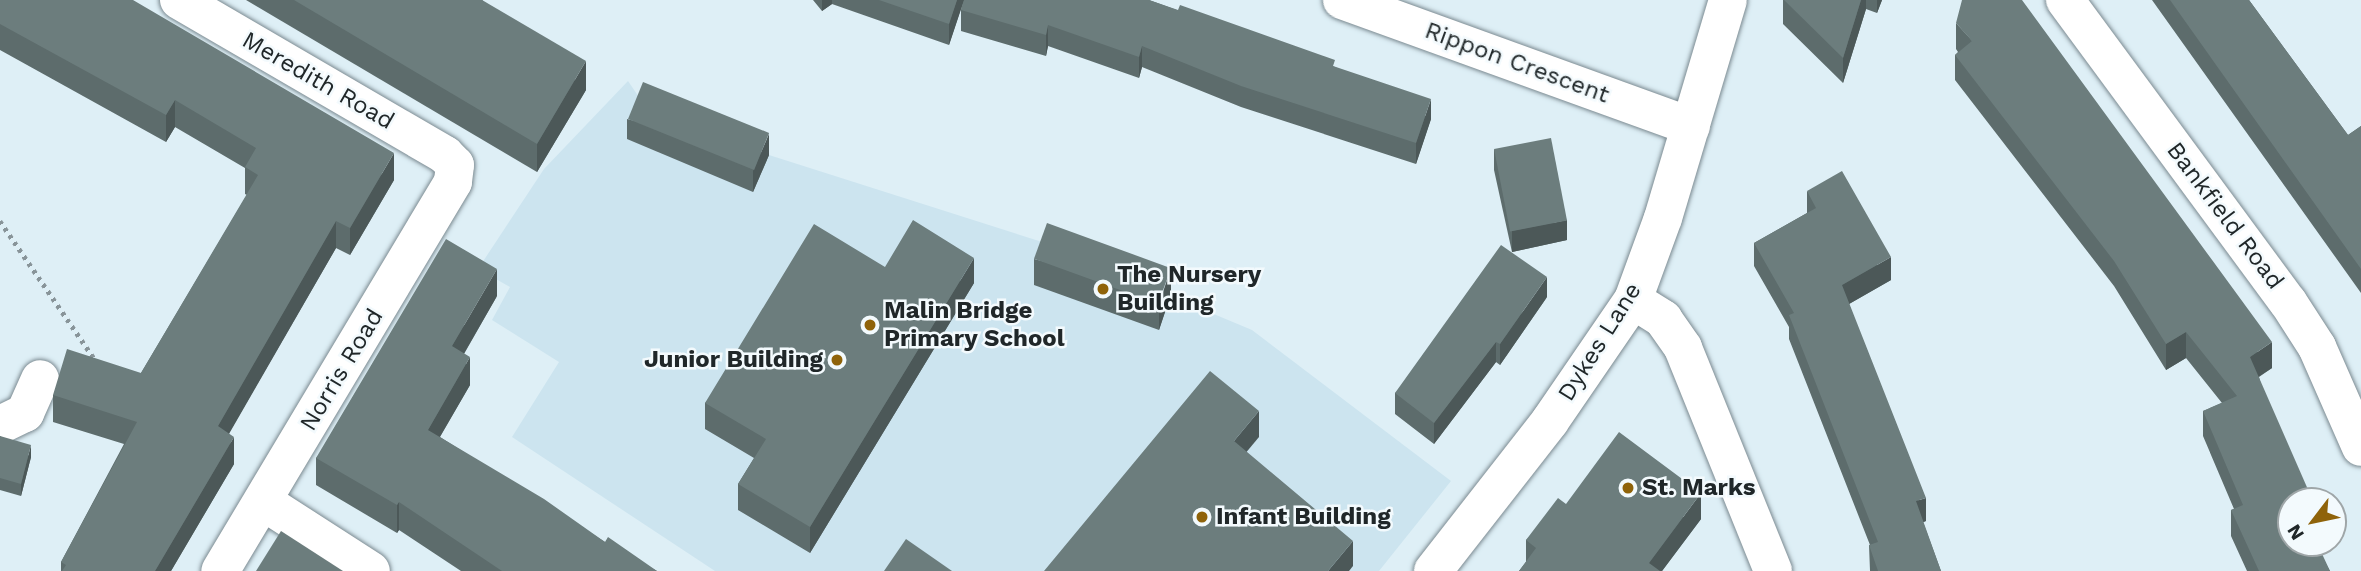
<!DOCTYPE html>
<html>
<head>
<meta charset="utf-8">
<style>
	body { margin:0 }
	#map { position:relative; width:2361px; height:571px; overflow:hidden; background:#deeff6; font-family:"Work Sans",sans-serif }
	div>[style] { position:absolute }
	.built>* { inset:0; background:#cce4ef }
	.path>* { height:4.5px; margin-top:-2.25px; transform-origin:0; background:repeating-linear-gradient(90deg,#889499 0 3.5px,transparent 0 8.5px) }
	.roads { filter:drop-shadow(0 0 2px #7b8a91) drop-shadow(0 0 2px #7b8a91) }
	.minor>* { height:38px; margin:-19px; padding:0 19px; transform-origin:19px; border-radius:19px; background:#fff }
	.wall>* { inset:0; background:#5d6c6c }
	.shaded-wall>* { inset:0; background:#4c5858 }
	.building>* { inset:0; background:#6c7d7d; transform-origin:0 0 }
	.dots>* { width:19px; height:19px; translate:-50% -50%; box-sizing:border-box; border:4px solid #f3fafd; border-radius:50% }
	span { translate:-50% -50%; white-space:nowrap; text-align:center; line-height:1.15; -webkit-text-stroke:5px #f3fafd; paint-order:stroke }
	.street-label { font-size:24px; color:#202729 }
	.poi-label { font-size:24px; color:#202729; font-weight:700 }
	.left { translate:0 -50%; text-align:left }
	.right { translate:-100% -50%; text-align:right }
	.north { position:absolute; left:2277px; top:487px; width:70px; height:70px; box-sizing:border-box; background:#f3fafd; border:2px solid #9fa6a8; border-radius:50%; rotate:238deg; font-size:19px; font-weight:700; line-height:28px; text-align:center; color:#202729 }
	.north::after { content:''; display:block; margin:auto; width:24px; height:32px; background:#8f630a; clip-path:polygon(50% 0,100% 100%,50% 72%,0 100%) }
</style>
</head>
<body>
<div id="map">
	<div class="built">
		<div style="clip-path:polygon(628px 81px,643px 103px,769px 155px,1039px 241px,1252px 330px,1451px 481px,1379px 571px,715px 571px,512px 437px,559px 362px,492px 320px,510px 287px,478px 269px,544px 169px)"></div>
	</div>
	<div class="path">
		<div style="left:0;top:221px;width:170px;rotate:55.6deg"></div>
	</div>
	<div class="roads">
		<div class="minor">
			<div style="left:179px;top:0;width:308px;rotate:30.2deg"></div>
			<div style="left:445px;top:155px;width:14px;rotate:45deg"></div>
			<div style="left:455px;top:165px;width:17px;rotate:97deg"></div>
			<div style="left:453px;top:182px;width:453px;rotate:120.9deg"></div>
			<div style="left:1342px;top:0;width:371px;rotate:19.9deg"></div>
			<div style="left:2065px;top:0;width:375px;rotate:53.6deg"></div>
			<div style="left:2288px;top:302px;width:54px;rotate:57.2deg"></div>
			<div style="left:2317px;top:347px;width:109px;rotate:66.3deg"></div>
			<div style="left:1633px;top:300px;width:36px;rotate:32deg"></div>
			<div style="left:1663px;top:319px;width:35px;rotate:55deg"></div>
			<div style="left:1683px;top:348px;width:240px;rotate:68deg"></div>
			<div style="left:0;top:425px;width:28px;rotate:-26deg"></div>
			<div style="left:25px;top:413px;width:37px;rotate:-66deg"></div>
			<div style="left:264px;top:502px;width:127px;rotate:32.8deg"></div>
			<div style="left:1433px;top:571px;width:190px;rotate:-52deg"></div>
			<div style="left:1550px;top:421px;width:147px;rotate:-55.6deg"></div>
			<div style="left:1633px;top:300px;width:87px;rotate:-69.9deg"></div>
			<div style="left:1663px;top:218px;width:227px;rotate:-73.4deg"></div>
		</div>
	</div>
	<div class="wall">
		<div style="clip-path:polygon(0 0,394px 180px,350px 255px,336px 248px,229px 433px,234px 464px,171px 571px,61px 571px,61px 562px,124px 444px,53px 422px,53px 395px,141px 373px,247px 195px,245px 194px,245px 168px,175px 127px,166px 142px,0 50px)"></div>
		<div style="clip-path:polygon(246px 0,482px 0,586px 90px,537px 172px)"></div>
		<div style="clip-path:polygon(813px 0,1149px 0,1335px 67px,1431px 119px,1416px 164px,1241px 107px,1142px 67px,1139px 78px,1048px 46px,1046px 56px,961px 31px,961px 10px,964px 0,949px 45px,832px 4px,822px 11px)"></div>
		<div style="clip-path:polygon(1783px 0,1882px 0,1877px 13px,1866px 9px,1843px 83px,1783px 24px)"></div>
		<div style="clip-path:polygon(2152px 0,2249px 0,2348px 135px,2361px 126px,2361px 293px)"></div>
		<div style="clip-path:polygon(1956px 23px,2272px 368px,2259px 377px,2291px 501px,2330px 571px,2247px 571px,2231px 536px,2231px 510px,2234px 509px,2203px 436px,2203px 411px,2222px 403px,2186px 358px,2166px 370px,2114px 286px,1955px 80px,1955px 55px,1958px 52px,1956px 49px)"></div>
		<div style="clip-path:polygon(627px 119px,769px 155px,753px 192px,627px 139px)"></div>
		<div style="clip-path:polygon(1494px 149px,1567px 240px,1512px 252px,1494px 170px)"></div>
		<div style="clip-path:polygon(1807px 191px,1891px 280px,1849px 304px,1926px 521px,1923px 522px,1941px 571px,1870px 571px,1869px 545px,1870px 545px,1789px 339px,1789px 327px,1754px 266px,1754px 243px,1807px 213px)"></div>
		<div style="clip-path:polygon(1034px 259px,1171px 294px,1159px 330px,1034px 285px)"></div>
		<div style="clip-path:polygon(885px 267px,974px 283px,810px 553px,738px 510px,738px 484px,754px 458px,705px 429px,705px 403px)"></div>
		<div style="clip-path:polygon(497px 296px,464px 354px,470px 385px,440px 437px,605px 542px,657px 571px,461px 571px,399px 530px,397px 533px,316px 485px,316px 458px)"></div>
		<div style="clip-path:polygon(1547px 297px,1500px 365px,1496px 362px,1434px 444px,1395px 414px,1395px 393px)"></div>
		<div style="clip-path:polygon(0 436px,31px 457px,21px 496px,0 490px)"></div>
		<div style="clip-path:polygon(1566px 504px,1701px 519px,1662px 571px,1519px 571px,1526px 562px,1526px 540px)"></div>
	</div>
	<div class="shaded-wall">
		<div style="clip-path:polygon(822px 0,832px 0,832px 4px,822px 11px)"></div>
		<div style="clip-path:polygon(957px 0,964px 0,949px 45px,949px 24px)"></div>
		<div style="clip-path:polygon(1861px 0,1866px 0,1866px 9px,1843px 83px,1843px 58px)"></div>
		<div style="clip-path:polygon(1877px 0,1882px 0,1877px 13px)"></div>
		<div style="clip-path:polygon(1048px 25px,1048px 46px,1046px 56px,1046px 35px)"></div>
		<div style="clip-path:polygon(1142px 46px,1142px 67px,1139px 78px,1139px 57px)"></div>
		<div style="clip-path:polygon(586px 61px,586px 90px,537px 172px,537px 144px)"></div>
		<div style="clip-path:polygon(1431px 99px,1431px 119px,1416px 164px,1416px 143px)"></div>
		<div style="clip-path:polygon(175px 100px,175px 127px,166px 142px,166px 115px)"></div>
		<div style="clip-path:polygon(769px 134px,769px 155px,753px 192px,753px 171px)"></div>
		<div style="clip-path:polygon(394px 153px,394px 180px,350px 255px,350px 228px)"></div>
		<div style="clip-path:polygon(1567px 220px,1567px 240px,1512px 252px,1512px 231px)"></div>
		<div style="clip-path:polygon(336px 221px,336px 248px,218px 453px,218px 426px)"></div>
		<div style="clip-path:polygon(1891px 257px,1891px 280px,1842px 308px,1842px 285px)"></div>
		<div style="clip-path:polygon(974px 258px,974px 283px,810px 553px,810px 527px)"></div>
		<div style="clip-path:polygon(1171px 268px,1171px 294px,1159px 330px,1159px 304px)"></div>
		<div style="clip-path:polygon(497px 269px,497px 296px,452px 374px,452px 346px)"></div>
		<div style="clip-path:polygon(1547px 277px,1547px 297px,1500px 365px,1500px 344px)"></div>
		<div style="clip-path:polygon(2186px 332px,2186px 358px,2166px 370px,2166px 344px)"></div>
		<div style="clip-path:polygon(1496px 342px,1496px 362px,1434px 444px,1434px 423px)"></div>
		<div style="clip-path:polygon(2272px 342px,2272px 368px,2250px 382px,2250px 357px)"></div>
		<div style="clip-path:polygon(470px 357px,470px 385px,428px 457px,428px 430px)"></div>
		<div style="clip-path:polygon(1259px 411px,1259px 437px,1234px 467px,1234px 441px)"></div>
		<div style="clip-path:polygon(234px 437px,234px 464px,171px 571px,155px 571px)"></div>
		<div style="clip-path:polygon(31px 445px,31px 457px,21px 496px,21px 484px)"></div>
		<div style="clip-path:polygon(1701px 493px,1701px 519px,1662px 571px,1649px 571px,1649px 563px)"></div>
		<div style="clip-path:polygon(1926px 498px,1926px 521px,1916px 525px,1916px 501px)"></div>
		<div style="clip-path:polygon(399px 502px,399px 530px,397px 533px,397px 505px)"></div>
		<div style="clip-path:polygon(1353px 541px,1353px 566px,1349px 571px,1328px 571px)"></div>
	</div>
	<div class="building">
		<div style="clip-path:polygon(0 0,133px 0,394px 153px,350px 228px,336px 221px,218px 426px,234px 437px,155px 571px,62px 571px,66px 565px,61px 562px,137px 422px,53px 395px,67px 349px,141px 373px,258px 175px,245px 167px,256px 148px,175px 100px,166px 115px,0 24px)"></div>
		<div style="clip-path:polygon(294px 0,482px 0,586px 61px,537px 144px)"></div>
		<div style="clip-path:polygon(879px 0,957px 0,949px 24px)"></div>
		<div style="clip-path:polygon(964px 0,1149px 0,1178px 10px,1180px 5px,1335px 60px,1333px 66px,1431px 99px,1416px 143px,1241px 86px,1142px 46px,1139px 57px,1048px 25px,1046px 35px,961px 10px)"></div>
		<div style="clip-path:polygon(1784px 0,1861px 0,1843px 58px)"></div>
		<div style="clip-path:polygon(1962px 0,2022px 0,2272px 342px,2250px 357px,2313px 501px,2291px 501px,2291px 543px,2317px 543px,2330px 571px,2259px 571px,2231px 510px,2243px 505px,2203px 411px,2237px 396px,2186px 332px,2166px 344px,2114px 261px,1955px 55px,1972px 41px,1956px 23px)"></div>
		<div style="clip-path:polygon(2170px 0,2249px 0,2348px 135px,2361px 126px,2361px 269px)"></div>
		<div style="left:643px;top:82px;width:136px;height:40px;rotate:22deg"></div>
		<div style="left:1551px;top:138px;width:84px;height:58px;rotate:79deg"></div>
		<div style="clip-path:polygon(1842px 171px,1891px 257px,1842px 285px,1926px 498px,1916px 501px,1941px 571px,1878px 571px,1869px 545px,1878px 542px,1789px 315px,1794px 313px,1754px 243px,1816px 208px,1807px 191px)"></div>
		<div style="clip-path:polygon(913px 220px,974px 258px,810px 527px,738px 484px,766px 439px,705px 403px,814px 224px,885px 267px)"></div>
		<div style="left:1047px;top:223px;width:132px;height:38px;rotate:20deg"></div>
		<div style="clip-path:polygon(446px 239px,497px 269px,452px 346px,470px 357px,428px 430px,544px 499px,605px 542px,608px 537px,657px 571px,502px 571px,399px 502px,397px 505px,316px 458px)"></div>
		<div style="clip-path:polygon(1501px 245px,1547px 277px,1500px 344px,1496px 342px,1434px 423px,1395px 393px)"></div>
		<div style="clip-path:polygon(1210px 371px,1259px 411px,1234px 441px,1353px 541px,1328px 571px,1044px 571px)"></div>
		<div style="clip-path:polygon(1619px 432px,1701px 493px,1649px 563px,1660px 571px,1519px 571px,1536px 548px,1526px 540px,1558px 498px,1566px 504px)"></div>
		<div style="clip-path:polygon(0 436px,31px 445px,21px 484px,0 478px)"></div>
		<div style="clip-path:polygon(281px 531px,343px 571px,256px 571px)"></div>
		<div style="clip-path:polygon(906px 539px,952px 571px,884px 571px)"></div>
	</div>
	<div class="dots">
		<div style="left:1103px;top:289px;background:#8f630a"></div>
		<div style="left:870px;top:325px;background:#8f630a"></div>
		<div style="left:837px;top:360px;background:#8f630a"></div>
		<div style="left:1628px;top:488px;background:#8f630a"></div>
		<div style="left:1202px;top:517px;background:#8f630a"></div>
	</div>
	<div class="street-label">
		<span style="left:1517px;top:63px;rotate:20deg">Rippon Crescent</span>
		<span style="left:318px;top:81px;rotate:30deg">Meredith Road</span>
		<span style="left:2225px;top:216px;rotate:53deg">Bankfield Road</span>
		<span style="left:1600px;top:342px;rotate:-58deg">Dykes Lane</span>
		<span style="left:342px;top:370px;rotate:-59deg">Norris Road</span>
	</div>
	<div class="poi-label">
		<span class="left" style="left:1117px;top:289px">The Nursery<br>Building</span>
		<span class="left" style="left:884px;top:325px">Malin Bridge<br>Primary School</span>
		<span class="right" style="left:823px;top:360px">Junior Building</span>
		<span class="left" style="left:1642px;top:488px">St. Marks</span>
		<span class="left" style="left:1216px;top:517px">Infant Building</span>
	</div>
	<div class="north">N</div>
</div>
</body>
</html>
